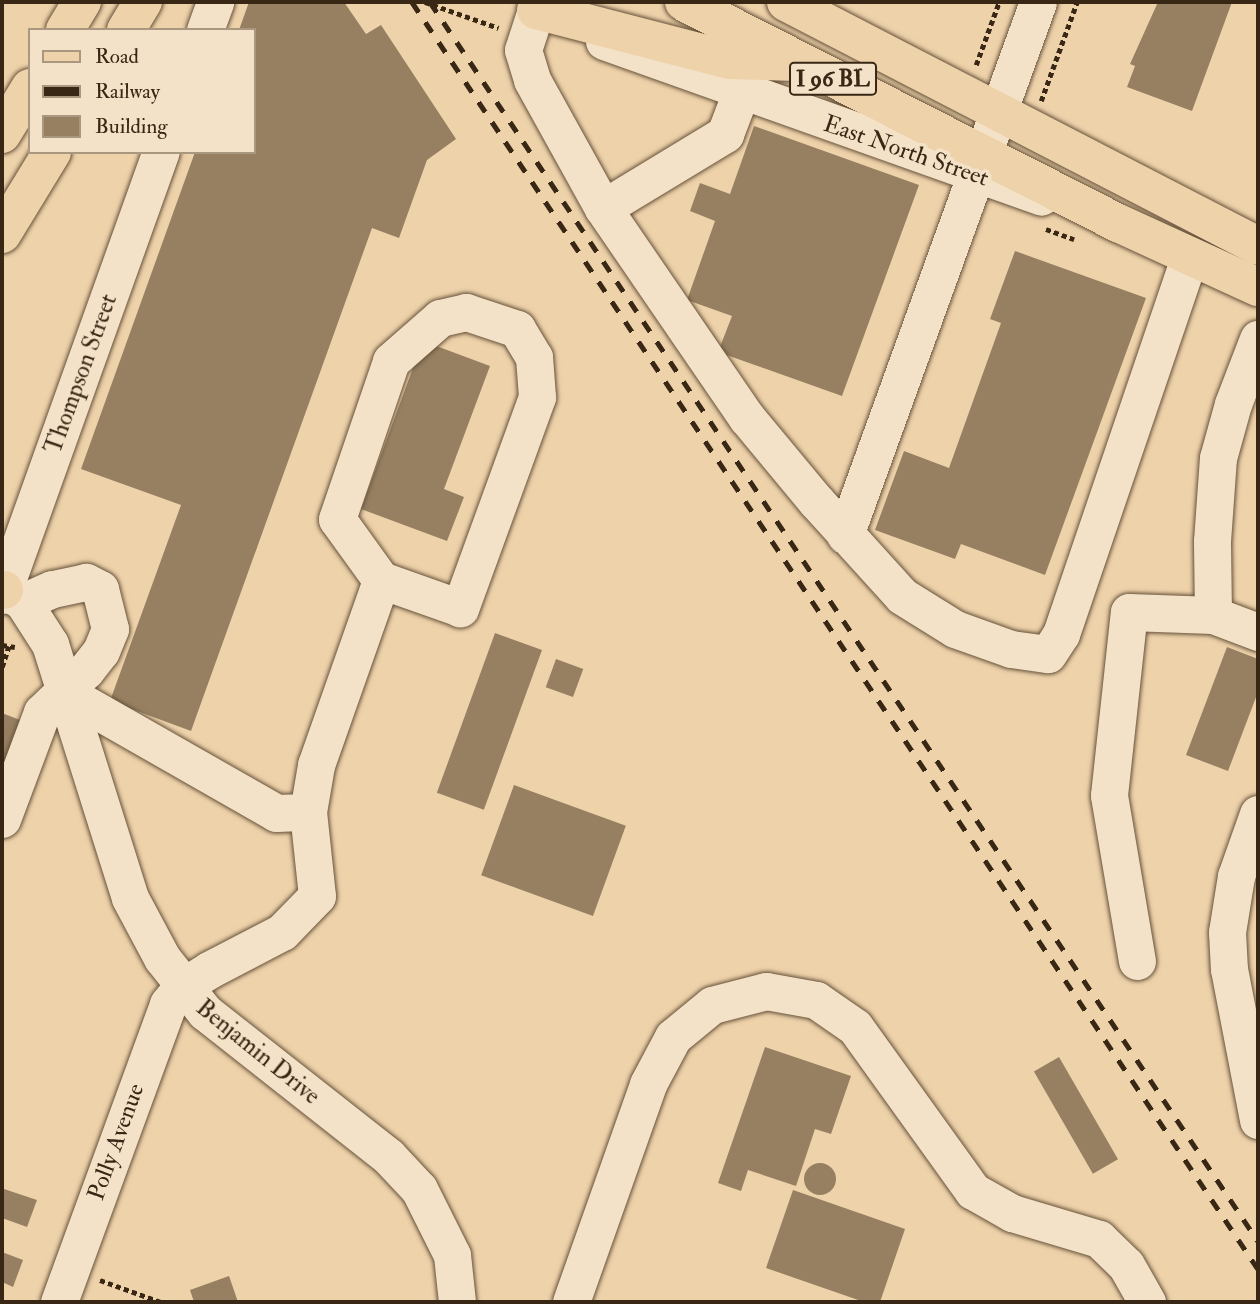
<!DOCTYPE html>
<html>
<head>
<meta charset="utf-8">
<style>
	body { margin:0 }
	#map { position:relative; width:1260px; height:1304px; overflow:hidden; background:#eed2aa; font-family:"IM FELL Double Pica",serif }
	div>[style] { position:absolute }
	.building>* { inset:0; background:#978062; transform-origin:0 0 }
	.round { border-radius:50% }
	.path>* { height:4.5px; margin-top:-2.25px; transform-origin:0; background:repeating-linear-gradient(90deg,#382714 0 5px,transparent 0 8.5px) }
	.roads { filter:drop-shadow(0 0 2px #66523a) drop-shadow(0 0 2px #66523a) }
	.minor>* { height:37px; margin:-18.5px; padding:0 18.5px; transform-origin:18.5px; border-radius:18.5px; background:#f4e2c8 }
	.major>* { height:38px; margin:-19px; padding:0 19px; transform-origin:19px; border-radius:19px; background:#eed2aa }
	.rail>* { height:5px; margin-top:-2.5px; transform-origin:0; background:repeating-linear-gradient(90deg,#382714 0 12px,transparent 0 24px) }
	span { translate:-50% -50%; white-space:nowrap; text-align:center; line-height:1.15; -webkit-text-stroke:7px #f4e2c8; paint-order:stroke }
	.shield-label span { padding:2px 5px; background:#f4e2c8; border:2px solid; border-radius:5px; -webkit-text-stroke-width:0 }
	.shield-label { font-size:23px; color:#382714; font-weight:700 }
	.street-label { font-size:24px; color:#382714 }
	.frame { position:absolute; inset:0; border:4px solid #382714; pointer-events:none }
	.legend { position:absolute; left:28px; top:28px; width:228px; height:126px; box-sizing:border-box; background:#f4e2c8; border:2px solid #a99780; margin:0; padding:9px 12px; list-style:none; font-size:21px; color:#382714 }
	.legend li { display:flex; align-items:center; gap:14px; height:35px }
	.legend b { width:35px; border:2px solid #a99780 }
</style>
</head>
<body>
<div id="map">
	<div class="building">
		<div style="clip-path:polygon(249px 2px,344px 2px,366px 34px,381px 25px,456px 139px,427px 160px,399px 238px,372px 228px,191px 731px,110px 701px,181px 505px,81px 469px,195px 152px,254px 152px,254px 30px,239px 30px)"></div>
		<div style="clip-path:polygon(1158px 2px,1232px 2px,1192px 111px,1127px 87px,1135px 66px,1130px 64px)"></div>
		<div style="clip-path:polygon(754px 126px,919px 185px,842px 396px,718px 352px,732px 316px,687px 300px,715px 221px,690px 211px,700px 183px,730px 194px)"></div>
		<div style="clip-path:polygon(1015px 251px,1146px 298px,1045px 575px,961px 544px,955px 559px,875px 530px,904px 451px,949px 468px,1001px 323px,990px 319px)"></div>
		<div style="clip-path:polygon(423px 341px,490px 366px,444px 489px,464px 497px,447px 541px,361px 509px)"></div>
		<div style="left:495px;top:633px;width:50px;height:170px;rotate:20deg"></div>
		<div style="clip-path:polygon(1227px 647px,1258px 659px,1258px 692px,1228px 771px,1186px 755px)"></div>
		<div style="left:556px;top:659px;width:29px;height:30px;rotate:20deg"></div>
		<div style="clip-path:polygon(2px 713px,20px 720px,2px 770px)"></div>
		<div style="left:514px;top:785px;width:119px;height:96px;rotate:20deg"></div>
		<div style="clip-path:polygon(765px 1047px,851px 1076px,831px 1134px,815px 1129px,796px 1186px,748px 1170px,741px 1191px,718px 1183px)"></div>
		<div style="left:1059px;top:1057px;width:118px;height:29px;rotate:60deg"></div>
		<div class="round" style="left:804px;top:1163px;width:32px;height:32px"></div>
		<div style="clip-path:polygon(4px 1189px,37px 1200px,27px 1227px,2px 1218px)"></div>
		<div style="clip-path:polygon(793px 1190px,905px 1229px,880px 1302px,864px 1302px,766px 1268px)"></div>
		<div style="clip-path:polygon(2px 1252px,23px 1260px,13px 1287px,2px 1282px)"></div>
		<div style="clip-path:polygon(229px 1276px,238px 1302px,194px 1302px,190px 1290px)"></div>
	</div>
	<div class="path">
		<div style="left:425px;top:2px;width:78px;rotate:19.4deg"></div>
		<div style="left:976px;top:65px;width:67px;rotate:-69.9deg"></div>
		<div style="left:1041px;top:101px;width:105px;rotate:-70deg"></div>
		<div style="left:1046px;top:229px;width:30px;rotate:20deg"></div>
		<div style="left:2px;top:645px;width:13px;rotate:9deg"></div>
		<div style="left:2px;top:667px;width:22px;rotate:-72deg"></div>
		<div style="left:100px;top:1280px;width:65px;rotate:19.8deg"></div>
	</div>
	<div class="roads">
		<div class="minor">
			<div style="left:536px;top:10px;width:42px;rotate:108deg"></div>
			<div style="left:523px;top:50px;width:31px;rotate:73deg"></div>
			<div style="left:532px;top:80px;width:146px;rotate:61deg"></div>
			<div style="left:603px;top:208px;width:255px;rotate:55.6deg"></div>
			<div style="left:747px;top:418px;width:108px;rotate:50.3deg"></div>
			<div style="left:816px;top:501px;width:128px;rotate:47.8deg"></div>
			<div style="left:902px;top:596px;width:62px;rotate:31.9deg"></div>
			<div style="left:955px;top:629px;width:59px;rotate:19.7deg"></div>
			<div style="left:1011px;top:649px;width:37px;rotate:8deg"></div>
			<div style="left:1048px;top:654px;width:24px;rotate:-57deg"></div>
			<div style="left:1061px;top:634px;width:398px;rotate:-71.2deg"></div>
			<div style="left:205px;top:30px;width:30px;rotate:-70deg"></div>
			<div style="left:604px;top:41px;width:464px;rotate:19.6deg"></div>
			<div style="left:603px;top:208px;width:143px;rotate:-31.2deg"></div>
			<div style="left:725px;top:134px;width:45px;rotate:-69.1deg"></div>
			<div style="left:845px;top:535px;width:567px;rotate:-70.09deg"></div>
			<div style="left:4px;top:590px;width:22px;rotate:32deg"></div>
			<div style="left:23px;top:602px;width:50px;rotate:57.3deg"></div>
			<div style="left:50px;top:644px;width:266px;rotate:72.5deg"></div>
			<div style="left:130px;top:898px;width:68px;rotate:61.9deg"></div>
			<div style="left:162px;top:958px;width:69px;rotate:51.5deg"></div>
			<div style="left:205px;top:1012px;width:233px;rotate:38.2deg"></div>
			<div style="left:388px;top:1156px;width:45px;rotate:46.8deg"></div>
			<div style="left:419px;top:1189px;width:74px;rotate:63.4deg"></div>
			<div style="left:452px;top:1255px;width:47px;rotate:83.9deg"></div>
			<div style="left:2px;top:595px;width:471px;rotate:-70.3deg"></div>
			<div style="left:1213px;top:615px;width:74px;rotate:-90.8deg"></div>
			<div style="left:1212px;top:541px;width:83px;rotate:-85.9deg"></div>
			<div style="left:1218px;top:458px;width:56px;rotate:-74.5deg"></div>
			<div style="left:1233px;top:404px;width:70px;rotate:-69deg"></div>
			<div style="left:66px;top:693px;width:242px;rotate:29.7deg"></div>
			<div style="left:276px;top:813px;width:32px;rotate:-2deg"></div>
			<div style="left:1258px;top:814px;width:66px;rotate:109.5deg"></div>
			<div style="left:1236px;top:876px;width:57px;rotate:99.1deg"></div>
			<div style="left:1227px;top:932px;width:37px;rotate:87deg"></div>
			<div style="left:1229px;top:969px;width:154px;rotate:79.1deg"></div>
			<div style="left:2px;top:819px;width:114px;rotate:-69.5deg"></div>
			<div style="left:42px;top:712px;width:61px;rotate:-43.7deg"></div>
			<div style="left:86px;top:670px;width:24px;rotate:-52deg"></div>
			<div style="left:101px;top:651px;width:24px;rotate:-68deg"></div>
			<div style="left:110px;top:629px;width:41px;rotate:-104deg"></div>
			<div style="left:100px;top:589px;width:16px;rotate:-153deg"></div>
			<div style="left:86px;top:582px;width:35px;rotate:168deg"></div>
			<div style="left:52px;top:589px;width:32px;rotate:156deg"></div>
			<div style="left:1137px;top:961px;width:168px;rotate:-99.6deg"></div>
			<div style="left:1109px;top:795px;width:184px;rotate:-83.8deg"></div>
			<div style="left:1129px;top:612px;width:84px;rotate:2deg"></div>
			<div style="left:1213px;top:615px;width:48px;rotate:20.7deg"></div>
			<div style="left:59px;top:1302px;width:317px;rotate:-69.9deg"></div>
			<div style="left:168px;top:1004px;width:22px;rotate:-51deg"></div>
			<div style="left:182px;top:987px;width:32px;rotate:-32deg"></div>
			<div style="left:209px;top:970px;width:82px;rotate:-27.5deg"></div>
			<div style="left:282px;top:932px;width:50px;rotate:-45.8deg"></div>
			<div style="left:317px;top:896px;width:84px;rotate:-96.1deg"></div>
			<div style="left:308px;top:812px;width:48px;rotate:-80.3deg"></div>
			<div style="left:316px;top:765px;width:196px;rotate:-70.6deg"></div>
			<div style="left:381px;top:580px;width:75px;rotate:-125.8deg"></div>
			<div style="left:337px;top:519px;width:167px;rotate:-71.1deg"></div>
			<div style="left:391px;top:361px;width:65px;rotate:-41.3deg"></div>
			<div style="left:440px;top:318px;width:27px;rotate:-13deg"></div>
			<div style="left:466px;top:312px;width:54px;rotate:18.4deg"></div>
			<div style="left:517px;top:329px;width:33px;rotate:59deg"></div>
			<div style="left:534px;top:357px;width:40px;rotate:85.7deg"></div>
			<div style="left:537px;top:397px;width:225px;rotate:110deg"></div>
			<div style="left:460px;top:608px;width:84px;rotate:-160.5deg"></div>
			<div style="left:571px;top:1302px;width:231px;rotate:-70.5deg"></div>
			<div style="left:648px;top:1084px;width:53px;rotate:-62deg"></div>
			<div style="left:673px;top:1037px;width:50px;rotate:-39.4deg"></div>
			<div style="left:712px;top:1005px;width:56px;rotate:-14.5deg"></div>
			<div style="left:766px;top:991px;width:51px;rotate:10.2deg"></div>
			<div style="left:816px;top:1000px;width:47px;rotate:34.7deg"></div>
			<div style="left:855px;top:1027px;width:202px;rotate:54.3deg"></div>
			<div style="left:973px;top:1191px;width:45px;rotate:29.4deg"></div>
			<div style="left:1012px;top:1213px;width:91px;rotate:16.6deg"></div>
			<div style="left:1099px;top:1239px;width:37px;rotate:44deg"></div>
			<div style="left:1126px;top:1265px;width:43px;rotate:60.4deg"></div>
		</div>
		<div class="major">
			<div style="left:684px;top:2px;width:487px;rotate:27deg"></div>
			<div style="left:1118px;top:223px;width:154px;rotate:24.6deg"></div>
			<div style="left:786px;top:2px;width:531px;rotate:27.34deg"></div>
			<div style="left:536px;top:10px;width:200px;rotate:14.5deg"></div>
			<div style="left:730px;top:60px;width:65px;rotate:1.8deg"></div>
			<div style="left:65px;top:30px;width:33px;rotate:-59deg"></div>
			<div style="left:126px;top:30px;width:33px;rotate:-59deg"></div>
			<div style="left:2px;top:134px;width:54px;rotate:-58.7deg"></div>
			<div style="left:2px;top:234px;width:96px;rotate:-58.6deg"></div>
			<div style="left:2px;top:590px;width:2px"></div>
		</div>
	</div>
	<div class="rail">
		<div style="left:412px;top:2px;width:1523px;rotate:56.27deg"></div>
		<div style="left:430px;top:2px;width:1490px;rotate:56.25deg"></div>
	</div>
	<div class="shield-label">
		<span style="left:833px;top:79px">I 96 BL</span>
	</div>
	<div class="street-label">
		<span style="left:906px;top:151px;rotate:19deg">East North Street</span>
		<span style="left:81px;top:374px;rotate:-70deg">Thompson Street</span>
		<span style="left:258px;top:1052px;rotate:39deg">Benjamin Drive</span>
		<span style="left:116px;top:1142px;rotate:-70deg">Polly Avenue</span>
	</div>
	<div class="frame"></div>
	<ul class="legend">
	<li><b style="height:9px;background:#eed2aa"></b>Road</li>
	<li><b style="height:9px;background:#382714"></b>Railway</li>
	<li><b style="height:19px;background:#978062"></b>Building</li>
	</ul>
</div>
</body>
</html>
